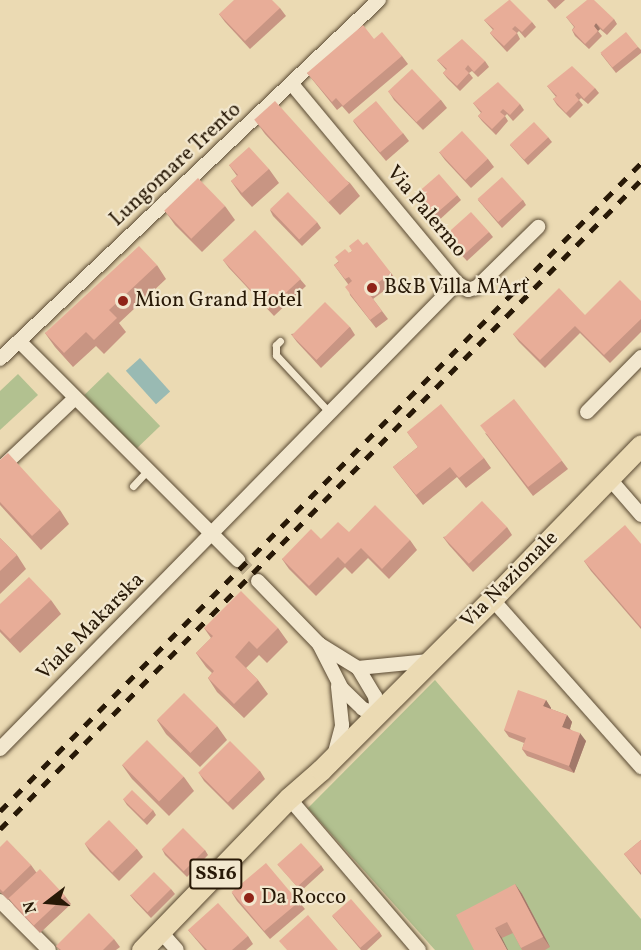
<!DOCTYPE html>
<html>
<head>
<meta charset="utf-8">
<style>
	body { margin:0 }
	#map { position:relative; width:641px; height:950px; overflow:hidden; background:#ebdab3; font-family:Vollkorn,serif }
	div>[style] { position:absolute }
	.green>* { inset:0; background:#b2c190; transform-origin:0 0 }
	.water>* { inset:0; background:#99bab3; transform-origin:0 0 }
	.minor-tunnel>* { height:14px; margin-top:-7px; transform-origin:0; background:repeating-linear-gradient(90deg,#c4b391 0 14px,transparent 0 21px) }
	.roads { filter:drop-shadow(0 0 2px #594932) drop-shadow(0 0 2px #594932) }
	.service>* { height:7px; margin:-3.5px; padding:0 3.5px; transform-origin:3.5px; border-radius:3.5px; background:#f2e7ce }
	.minor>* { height:14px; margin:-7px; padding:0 7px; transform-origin:7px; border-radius:7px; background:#f2e7ce }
	.primary>* { height:21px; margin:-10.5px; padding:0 10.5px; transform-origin:10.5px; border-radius:10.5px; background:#ebdab3 }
	.rail>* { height:4.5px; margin-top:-2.25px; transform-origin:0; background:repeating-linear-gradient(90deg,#281907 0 10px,transparent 0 20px) }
	.wall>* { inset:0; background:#c89583 }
	.shaded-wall>* { inset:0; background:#a2796a }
	.building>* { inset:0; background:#e8ad98; transform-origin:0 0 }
	.dots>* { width:16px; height:16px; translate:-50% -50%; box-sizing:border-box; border:3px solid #f2e7ce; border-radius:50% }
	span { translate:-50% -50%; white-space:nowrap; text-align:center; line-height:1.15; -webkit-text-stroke:4.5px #f2e7ce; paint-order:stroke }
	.shield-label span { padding:2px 4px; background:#f2e7ce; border:2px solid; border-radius:4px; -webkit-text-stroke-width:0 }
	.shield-label { font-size:20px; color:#281907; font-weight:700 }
	.street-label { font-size:21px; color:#281907 }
	.poi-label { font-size:21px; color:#281907 }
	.left { translate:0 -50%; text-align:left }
	.north { position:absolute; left:18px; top:872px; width:60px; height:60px; -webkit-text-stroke:4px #f2e7ce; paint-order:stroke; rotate:254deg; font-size:16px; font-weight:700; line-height:24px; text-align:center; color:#281907 }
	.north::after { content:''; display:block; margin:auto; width:21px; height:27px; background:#281907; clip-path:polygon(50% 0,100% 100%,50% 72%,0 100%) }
</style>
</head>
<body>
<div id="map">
	<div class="green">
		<div style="left:108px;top:372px;width:75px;height:33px;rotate:46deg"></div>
		<div style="clip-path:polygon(18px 374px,38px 395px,0 430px,0 391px)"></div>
		<div style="clip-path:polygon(435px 680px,641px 919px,641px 950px,435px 950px,308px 808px)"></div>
	</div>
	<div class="water">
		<div style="left:140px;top:358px;width:45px;height:19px;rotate:48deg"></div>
	</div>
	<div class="minor-tunnel">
		<div style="left:238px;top:560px;width:29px;rotate:46deg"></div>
	</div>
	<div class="roads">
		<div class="service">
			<div style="left:280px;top:341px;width:6px;rotate:135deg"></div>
			<div style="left:276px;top:345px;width:10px;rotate:90deg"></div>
			<div style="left:276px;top:355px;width:79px;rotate:47deg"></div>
			<div style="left:133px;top:486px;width:22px;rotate:-47deg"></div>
		</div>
		<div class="minor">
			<div style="left:457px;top:283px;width:13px;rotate:32deg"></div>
			<div style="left:468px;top:290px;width:9px;rotate:-18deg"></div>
			<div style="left:477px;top:287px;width:86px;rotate:-44.5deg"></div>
			<div style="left:19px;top:341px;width:310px;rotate:45deg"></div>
			<div style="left:0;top:359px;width:522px;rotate:-43.45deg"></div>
			<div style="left:587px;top:412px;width:77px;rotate:-45.5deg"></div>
			<div style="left:0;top:469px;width:103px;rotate:-43.4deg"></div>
			<div style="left:609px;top:478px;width:49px;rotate:49.1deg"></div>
			<div style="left:258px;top:581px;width:88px;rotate:45.9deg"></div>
			<div style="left:319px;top:644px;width:46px;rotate:31.6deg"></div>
			<div style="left:358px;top:668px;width:33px;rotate:59deg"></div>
			<div style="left:375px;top:696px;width:17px;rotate:83deg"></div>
			<div style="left:377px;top:713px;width:15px;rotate:-164deg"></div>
			<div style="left:363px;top:709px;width:29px;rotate:-136deg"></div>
			<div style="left:342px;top:689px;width:51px;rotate:-117.1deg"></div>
			<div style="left:492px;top:599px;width:225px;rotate:48.4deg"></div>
			<div style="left:358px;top:668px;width:71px;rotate:-5.6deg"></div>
			<div style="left:0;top:749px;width:653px;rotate:-45.56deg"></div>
			<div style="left:457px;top:283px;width:259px;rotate:-129.7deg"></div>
			<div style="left:335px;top:752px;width:28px;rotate:-75deg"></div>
			<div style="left:342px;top:725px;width:39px;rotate:-96deg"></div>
			<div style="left:289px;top:798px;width:200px;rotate:49.5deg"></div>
			<div style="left:0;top:901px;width:69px;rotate:45deg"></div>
			<div style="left:160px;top:931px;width:25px;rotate:48deg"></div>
		</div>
		<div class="primary">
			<div style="left:142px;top:950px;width:211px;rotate:-46deg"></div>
			<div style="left:289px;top:798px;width:43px;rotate:-41.2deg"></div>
			<div style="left:321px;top:770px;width:242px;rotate:-45deg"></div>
			<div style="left:492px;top:599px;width:214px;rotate:-45.9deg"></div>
		</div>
	</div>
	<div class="rail">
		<div style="left:0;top:811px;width:911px;rotate:-45.31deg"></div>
		<div style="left:0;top:829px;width:912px;rotate:-45.36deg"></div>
	</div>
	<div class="wall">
		<div style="clip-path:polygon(547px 0,565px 0,555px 9px)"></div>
		<div style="clip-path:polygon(280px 8px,286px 16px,250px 49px,225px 22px,219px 14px)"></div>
		<div style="clip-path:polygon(566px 17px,614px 19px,617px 24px,607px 35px,600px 29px,598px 31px,602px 36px,589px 49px,575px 36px,572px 30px,574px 27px)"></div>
		<div style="clip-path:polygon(484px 20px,532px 22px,536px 27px,525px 38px,519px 31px,517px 33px,520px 39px,507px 52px,494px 38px,490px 33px,493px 30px)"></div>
		<div style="clip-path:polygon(374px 39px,402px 56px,408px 64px,349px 114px,342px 106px,337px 110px,307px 73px)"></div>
		<div style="clip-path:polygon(638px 47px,641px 50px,641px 53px,616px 73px,601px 54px)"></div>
		<div style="clip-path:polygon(437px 60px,485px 61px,489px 67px,478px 77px,472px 71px,469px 73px,473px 78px,460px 91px,447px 78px,443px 73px,446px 70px)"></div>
		<div style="clip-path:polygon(547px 86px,595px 88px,599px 93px,588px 104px,581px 98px,579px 100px,583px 105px,570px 118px,557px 105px,553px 99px,556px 97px)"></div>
		<div style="clip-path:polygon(389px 92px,441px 100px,447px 108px,423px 130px,394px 100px)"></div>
		<div style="clip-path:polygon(473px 103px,520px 104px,524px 110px,513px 121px,507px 114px,505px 116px,508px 121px,496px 135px,482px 121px,478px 116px,481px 113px)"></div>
		<div style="clip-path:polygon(255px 120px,350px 183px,360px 196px,340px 215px,265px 134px)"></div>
		<div style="clip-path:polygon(353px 121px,403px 133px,409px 141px,386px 161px,359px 129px)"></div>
		<div style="clip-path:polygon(548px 137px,552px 142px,528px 165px,510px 145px)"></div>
		<div style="clip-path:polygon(439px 152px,488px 159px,494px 167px,471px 188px,445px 160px)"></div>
		<div style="clip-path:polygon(229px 165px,269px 169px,279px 183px,252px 207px,241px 195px,231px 181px,237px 176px)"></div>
		<div style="clip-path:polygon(457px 195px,461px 200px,436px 223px,413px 198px)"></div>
		<div style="clip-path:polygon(478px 200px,523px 200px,526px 205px,502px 228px)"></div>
		<div style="clip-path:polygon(225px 206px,235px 220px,202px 252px,175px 225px,165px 211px)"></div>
		<div style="clip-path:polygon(270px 210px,317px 222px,321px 228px,302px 246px,273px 216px)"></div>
		<div style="clip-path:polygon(489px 232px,493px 237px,467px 261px,444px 236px)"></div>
		<div style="clip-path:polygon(363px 245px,391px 273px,397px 281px,373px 299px,388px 319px,376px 328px,350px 295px,348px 284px,334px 265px,349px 253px)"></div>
		<div style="clip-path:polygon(223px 260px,300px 279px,306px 286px,274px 316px,229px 268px)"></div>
		<div style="clip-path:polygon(157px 265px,166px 279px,119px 323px,126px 332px,104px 354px,96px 346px,73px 367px,55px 347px,45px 333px)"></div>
		<div style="clip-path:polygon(641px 301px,641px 332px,610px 363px,580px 333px,545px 368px,519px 342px,513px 334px)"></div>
		<div style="clip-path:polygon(350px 327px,355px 335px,321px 368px,297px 342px,291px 334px)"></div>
		<div style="clip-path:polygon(407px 432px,484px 458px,491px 468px,466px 488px,457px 477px,423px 505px,393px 467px,418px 447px)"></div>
		<div style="clip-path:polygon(485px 433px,562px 461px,568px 469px,533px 496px)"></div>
		<div style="clip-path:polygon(0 460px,60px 510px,69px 524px,41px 550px,0 505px)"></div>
		<div style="clip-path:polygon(507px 527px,512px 535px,473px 572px,449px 545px,443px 537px)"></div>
		<div style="clip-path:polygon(349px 532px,410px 540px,417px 550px,389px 579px,368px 558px,352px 574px,345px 567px,316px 596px,289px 569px,282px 559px,321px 539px)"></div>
		<div style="clip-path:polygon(0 538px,17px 555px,26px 569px,0 594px)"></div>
		<div style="clip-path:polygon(641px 544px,641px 629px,591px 571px,584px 561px)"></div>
		<div style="clip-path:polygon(51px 600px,61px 614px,20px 653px,0 632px,0 604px)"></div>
		<div style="clip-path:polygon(204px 628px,278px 628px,288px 642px,267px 663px,259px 655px,246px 668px,258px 680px,268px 694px,244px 718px,217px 692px,208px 678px,212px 673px,206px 667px,196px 653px,211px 638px)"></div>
		<div style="clip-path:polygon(546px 700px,551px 708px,551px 709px,567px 715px,572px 722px,570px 729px,586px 741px,574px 773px,527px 756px,522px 749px,524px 743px,509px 737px,504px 730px)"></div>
		<div style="clip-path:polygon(157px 720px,217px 726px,227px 740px,200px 767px,166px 734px)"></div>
		<div style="clip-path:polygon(122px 765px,184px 777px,194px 791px,169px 816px,132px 779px)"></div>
		<div style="clip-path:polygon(260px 771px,265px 779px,233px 810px,204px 781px,199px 773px)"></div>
		<div style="clip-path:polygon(123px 799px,153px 810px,156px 815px,147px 825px,127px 805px)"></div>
		<div style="clip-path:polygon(641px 840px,641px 875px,624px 854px)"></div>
		<div style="clip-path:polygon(85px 844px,137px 849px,143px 857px,119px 881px,90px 852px)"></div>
		<div style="clip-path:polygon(0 847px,31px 865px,36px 872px,65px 896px,71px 904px,40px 933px,14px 906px,9px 899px,8px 900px,0 892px)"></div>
		<div style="clip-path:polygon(162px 849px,205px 850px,208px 855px,187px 877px,165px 855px)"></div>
		<div style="clip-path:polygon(278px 865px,321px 865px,324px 870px,301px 891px)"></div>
		<div style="clip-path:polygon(515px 884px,522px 894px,550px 947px,545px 950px,522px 950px,513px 933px,502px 938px,474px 950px)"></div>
		<div style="clip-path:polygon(171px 889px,175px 894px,151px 918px,134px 900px,130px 895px)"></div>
		<div style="clip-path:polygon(232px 893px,299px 902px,305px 909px,270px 939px,237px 901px)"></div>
		<div style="clip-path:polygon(332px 916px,379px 931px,382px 936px,367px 950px,361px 950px)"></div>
		<div style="clip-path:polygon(188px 930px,248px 936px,253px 944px,246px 950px,205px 950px)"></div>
		<div style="clip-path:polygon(114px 939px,120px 947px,116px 950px,59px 950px,56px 946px)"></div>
	</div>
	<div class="shaded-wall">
		<div style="clip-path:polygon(596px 23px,600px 29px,597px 32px,594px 26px)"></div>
		<div style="clip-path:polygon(546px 700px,551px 708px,549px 714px,543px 706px)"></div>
		<div style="clip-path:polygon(567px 715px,572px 722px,568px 735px,562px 727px)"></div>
		<div style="clip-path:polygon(580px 733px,586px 741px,574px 773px,569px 766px)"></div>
		<div style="clip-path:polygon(515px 884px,522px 894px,550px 947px,543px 937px)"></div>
		<div style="clip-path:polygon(495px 928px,502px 938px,508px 950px,507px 950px)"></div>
	</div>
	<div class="building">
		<div style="clip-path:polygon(234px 0,272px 0,280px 8px,245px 41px,219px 14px)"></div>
		<div style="clip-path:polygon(509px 0,510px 0,532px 22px,522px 32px,515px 26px,512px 29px,517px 33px,504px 46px,490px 33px,494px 29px,484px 20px)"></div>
		<div style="clip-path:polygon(587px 0,594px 0,614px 19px,603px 30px,596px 23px,594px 26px,598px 31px,585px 44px,572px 30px,575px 27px,566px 17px)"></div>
		<div style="clip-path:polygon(363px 25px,374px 39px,382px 32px,402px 56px,343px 106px,336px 98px,332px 102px,307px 73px)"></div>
		<div style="left:626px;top:32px;width:19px;height:33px;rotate:51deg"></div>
		<div style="clip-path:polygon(462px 39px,485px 61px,474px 72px,468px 65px,465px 69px,469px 73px,457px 86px,443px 73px,447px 69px,437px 60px)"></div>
		<div style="clip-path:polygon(572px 66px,595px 88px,584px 99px,578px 92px,575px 95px,579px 100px,566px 113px,553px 99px,557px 96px,547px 86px)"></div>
		<div style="left:412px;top:69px;width:42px;height:33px;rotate:47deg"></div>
		<div style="clip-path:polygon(498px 82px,520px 104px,510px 115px,503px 109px,500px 112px,505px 116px,492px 129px,478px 116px,482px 112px,473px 103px)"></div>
		<div style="left:275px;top:101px;width:111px;height:28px;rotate:48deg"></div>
		<div style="left:376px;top:101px;width:42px;height:30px;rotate:50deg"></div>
		<div style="left:534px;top:122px;width:21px;height:33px;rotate:47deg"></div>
		<div style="left:462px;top:131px;width:38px;height:31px;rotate:47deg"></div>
		<div style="clip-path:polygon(249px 147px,269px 169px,242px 193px,231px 181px,238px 175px,229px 165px)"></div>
		<div style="left:439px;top:174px;width:28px;height:35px;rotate:49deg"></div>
		<div style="left:502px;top:177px;width:31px;height:33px;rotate:48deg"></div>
		<div style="left:198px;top:178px;width:39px;height:47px;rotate:46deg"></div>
		<div style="left:288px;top:192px;width:42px;height:25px;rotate:46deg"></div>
		<div style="left:471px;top:212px;width:27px;height:36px;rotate:48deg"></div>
		<div style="left:255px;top:230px;width:67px;height:44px;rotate:47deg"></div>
		<div style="clip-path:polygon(358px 239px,363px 245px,367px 242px,391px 273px,367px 291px,382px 311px,370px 320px,345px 287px,352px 281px,349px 277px,345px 279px,334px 265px,339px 262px,335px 257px,345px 249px,349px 253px,352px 251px,349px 246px)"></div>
		<div style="clip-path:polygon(139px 246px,157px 265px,109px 310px,117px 318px,94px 340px,86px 332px,64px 353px,45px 333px)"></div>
		<div style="clip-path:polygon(620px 280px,641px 301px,641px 319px,604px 355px,575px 326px,540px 360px,513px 334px,559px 288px,585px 315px)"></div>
		<div style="left:325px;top:302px;width:35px;height:47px;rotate:45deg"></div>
		<div style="left:514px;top:399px;width:78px;height:43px;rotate:52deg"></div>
		<div style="clip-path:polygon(441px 404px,484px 458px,459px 478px,450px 467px,416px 495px,393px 467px,418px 447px,407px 432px)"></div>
		<div style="clip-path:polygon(8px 453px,60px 510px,32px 536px,0 502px,0 460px)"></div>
		<div style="left:482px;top:501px;width:36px;height:53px;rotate:46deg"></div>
		<div style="clip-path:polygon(375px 505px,410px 540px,382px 569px,361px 548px,345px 564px,338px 557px,309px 586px,282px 559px,311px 529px,321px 539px,338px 522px,349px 532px)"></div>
		<div style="clip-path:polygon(625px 525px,641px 544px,641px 627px,584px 561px)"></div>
		<div style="clip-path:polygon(0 538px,17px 555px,0 571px)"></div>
		<div style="clip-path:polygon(29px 577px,51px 600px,10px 639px,0 629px,0 604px)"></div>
		<div style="clip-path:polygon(241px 591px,278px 628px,257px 649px,249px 641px,235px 657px,258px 680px,234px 704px,208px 678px,214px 671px,196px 653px,213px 636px,204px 628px)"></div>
		<div style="clip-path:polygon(518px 690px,546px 700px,543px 706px,567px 715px,562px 727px,580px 733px,569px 766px,522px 749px,526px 738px,504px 730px)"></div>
		<div style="left:184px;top:693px;width:47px;height:38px;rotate:45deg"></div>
		<div style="left:147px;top:740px;width:52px;height:35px;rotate:45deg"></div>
		<div style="left:230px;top:741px;width:42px;height:45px;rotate:45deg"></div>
		<div style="left:132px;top:790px;width:29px;height:13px;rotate:44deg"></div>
		<div style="left:109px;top:820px;width:40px;height:34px;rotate:46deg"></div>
		<div style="left:183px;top:828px;width:31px;height:30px;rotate:45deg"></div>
		<div style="clip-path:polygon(7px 840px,31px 865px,3px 892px,0 889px,0 847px)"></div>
		<div style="clip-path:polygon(641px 840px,641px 873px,624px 854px)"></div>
		<div style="left:301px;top:843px;width:30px;height:32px;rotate:48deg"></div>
		<div style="left:266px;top:863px;width:51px;height:45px;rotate:50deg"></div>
		<div style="left:40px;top:869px;width:37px;height:43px;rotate:47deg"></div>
		<div style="left:154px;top:872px;width:24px;height:33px;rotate:45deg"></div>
		<div style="clip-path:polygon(515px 884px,543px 937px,521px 948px,507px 922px,495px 928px,507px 950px,474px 950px,456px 915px)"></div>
		<div style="left:351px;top:899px;width:43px;height:25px;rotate:49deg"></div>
		<div style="clip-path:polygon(218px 903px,248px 936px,232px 950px,207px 950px,188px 930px)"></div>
		<div style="clip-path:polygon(89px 913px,114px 939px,103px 950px,61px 950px,56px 946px)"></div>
		<div style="clip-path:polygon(308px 915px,338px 950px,287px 950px,279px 941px)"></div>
	</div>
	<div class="dots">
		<div style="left:372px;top:288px;background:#8f2418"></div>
		<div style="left:123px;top:301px;background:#8f2418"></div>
		<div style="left:249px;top:898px;background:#8f2418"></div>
	</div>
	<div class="shield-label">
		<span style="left:216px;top:874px">SS16</span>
	</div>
	<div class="street-label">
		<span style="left:176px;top:165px;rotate:-43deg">Lungomare Trento</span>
		<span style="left:426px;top:212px;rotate:50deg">Via Palermo</span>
		<span style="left:510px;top:580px;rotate:-45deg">Via Nazionale</span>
		<span style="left:91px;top:627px;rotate:-45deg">Viale Makarska</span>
	</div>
	<div class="poi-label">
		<span class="left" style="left:384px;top:288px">B&amp;B Villa M'Art</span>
		<span class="left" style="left:135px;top:301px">Mion Grand Hotel</span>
		<span class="left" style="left:261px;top:898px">Da Rocco</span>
	</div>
	<div class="north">N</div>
</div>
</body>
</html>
